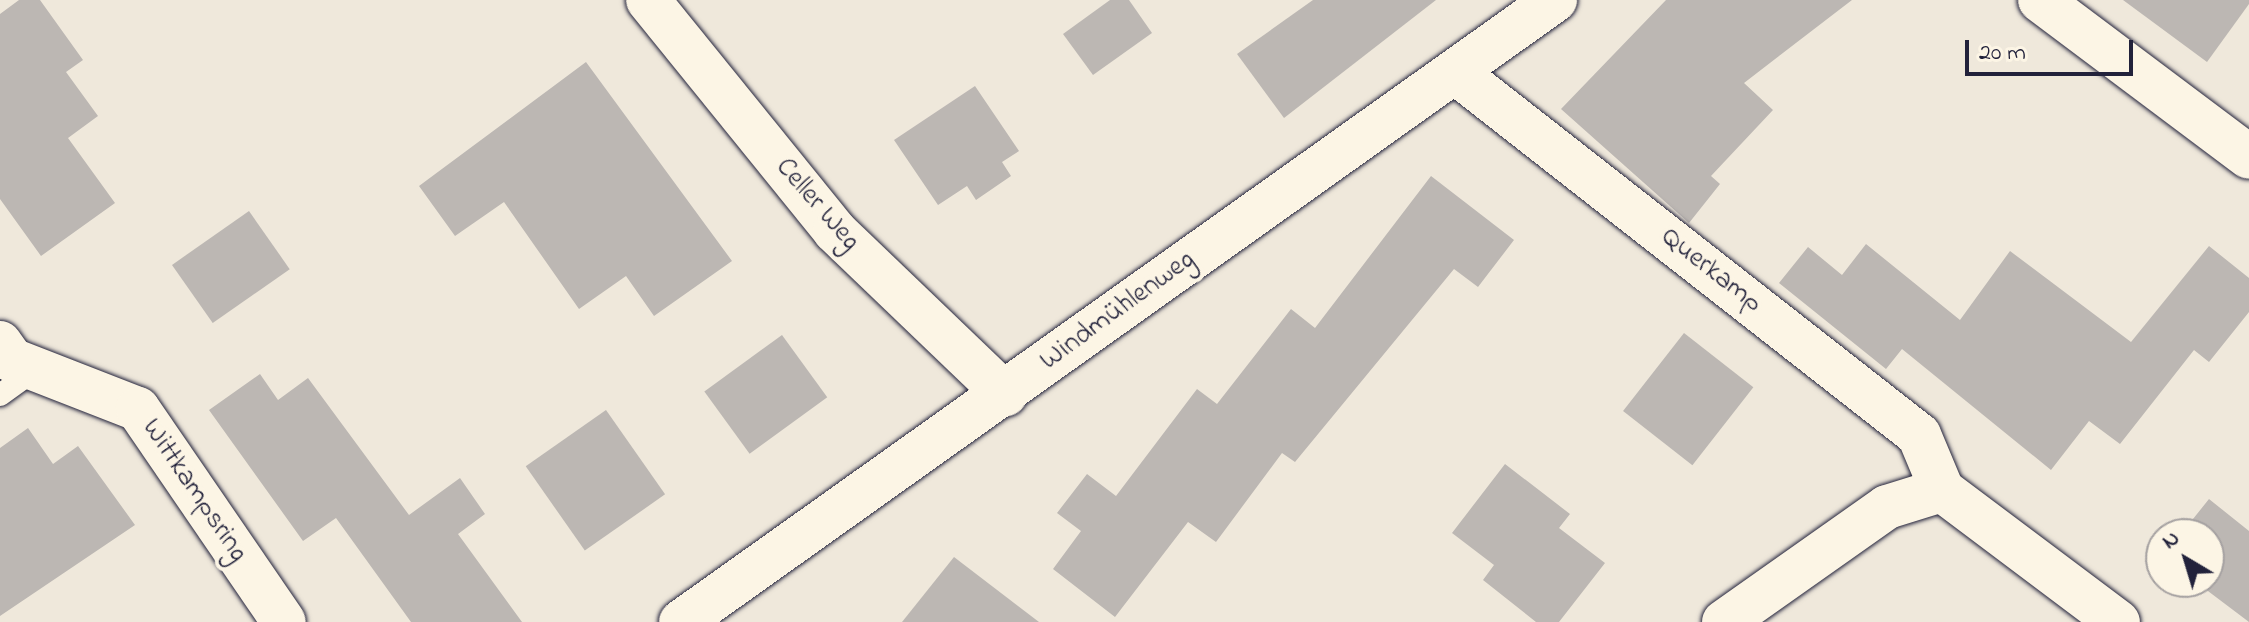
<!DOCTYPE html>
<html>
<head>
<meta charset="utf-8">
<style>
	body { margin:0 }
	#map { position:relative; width:2249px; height:622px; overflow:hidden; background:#efe8db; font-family:"Indie Flower",sans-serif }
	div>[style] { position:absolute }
	.building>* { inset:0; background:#bcb7b3; transform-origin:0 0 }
	.roads { filter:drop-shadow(0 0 2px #22223b) drop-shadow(0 0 2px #22223b) }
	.service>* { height:22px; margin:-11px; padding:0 11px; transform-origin:11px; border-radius:11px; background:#fcf5e5 }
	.minor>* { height:44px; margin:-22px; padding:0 22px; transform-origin:22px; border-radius:22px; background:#fcf5e5 }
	span { translate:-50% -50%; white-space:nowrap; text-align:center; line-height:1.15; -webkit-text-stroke:8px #fcf5e5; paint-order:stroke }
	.street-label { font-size:28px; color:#22223b }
	.north { position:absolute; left:2145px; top:518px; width:80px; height:80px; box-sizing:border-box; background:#fcf5e5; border:2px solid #a5a1a1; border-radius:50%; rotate:322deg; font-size:22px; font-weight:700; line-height:32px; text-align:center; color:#22223b }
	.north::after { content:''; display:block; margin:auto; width:28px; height:36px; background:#22223b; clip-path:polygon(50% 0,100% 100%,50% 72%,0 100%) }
	.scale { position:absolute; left:1965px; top:40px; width:168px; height:36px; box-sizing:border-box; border:4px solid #22223b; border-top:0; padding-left:10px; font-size:24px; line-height:28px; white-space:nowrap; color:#22223b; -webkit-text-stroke:6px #fcf5e5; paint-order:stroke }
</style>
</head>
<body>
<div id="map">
	<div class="building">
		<div style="clip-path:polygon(19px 0,40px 0,83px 60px,66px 72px,98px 116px,68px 138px,115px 203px,41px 256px,0 199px,0 14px)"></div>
		<div style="clip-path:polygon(1110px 0,1129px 0,1152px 33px,1093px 75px,1063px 34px)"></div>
		<div style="clip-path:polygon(1313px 0,1436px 0,1284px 118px,1237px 54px)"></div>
		<div style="clip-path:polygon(1666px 0,1852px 0,1744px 83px,1773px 110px,1711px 176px,1720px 184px,1689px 223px,1561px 109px)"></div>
		<div style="clip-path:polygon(2123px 0,2249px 0,2249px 4px,2207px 62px)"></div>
		<div style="clip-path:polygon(586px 62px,732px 261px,654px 316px,626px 276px,579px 309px,504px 202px,455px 236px,419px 186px)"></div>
		<div style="clip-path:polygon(975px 86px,1019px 151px,1002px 162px,1011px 176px,976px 200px,967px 186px,938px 205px,894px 140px)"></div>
		<div style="clip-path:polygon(1431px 176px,1514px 240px,1478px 287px,1454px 269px,1295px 462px,1282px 453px,1216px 542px,1188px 522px,1115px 617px,1053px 569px,1081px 531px,1057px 513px,1087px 474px,1116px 496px,1197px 389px,1217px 404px,1291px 309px,1315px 328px)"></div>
		<div style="left:249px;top:211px;width:71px;height:94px;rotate:55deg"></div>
		<div style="clip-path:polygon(1866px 244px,1960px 320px,2010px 251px,2131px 342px,2209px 246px,2249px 278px,2249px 312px,2209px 362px,2194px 350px,2120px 444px,2089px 421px,2051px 470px,1902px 349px,1886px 369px,1779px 283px,1808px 247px,1842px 275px)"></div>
		<div style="left:1684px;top:333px;width:88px;height:99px;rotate:38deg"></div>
		<div style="left:782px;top:335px;width:77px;height:96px;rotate:54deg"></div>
		<div style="clip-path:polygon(260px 374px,278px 400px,308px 378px,409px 515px,460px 478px,485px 514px,458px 534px,522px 622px,411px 622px,336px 518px,303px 541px,209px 410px)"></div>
		<div style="left:606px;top:410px;width:103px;height:98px;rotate:55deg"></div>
		<div style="clip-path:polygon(28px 428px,53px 464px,78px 446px,135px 525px,0 616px,0 448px)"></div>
		<div style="clip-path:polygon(1505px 464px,1570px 514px,1559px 528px,1605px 563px,1559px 622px,1536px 622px,1483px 580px,1494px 565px,1452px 533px)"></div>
		<div style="clip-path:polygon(2209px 499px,2249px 531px,2249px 622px,2196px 582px,2209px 582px,2209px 534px,2181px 534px)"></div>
		<div style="clip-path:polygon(954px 557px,1039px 622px,902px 622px)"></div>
	</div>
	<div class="roads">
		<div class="service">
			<div style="left:0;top:395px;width:44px;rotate:-35.8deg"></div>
		</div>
		<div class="minor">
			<div style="left:648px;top:0;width:297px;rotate:51deg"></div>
			<div style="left:835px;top:231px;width:236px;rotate:43.8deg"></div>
			<div style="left:2040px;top:0;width:261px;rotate:36.9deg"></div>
			<div style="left:1455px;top:72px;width:589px;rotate:38.04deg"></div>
			<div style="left:1919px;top:435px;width:60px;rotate:67.3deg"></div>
			<div style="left:1942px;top:490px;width:220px;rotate:36.9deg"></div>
			<div style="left:0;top:343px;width:21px;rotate:55deg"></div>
			<div style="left:12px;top:360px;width:135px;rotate:21.3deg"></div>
			<div style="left:138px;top:409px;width:258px;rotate:55.6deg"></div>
			<div style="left:681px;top:622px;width:1073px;rotate:-35.44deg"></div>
			<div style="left:1724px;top:622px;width:199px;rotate:-35.2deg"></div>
			<div style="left:1887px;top:507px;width:58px;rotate:-17.2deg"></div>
		</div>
	</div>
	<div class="street-label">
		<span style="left:817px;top:205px;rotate:49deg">Celler Weg</span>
		<span style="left:1711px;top:271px;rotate:38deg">Querkamp</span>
		<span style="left:1118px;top:311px;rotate:-36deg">Windmühlenweg</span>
		<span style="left:194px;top:491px;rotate:56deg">Wittkampsring</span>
	</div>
	<div class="north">N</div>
	<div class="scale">20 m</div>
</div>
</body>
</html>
